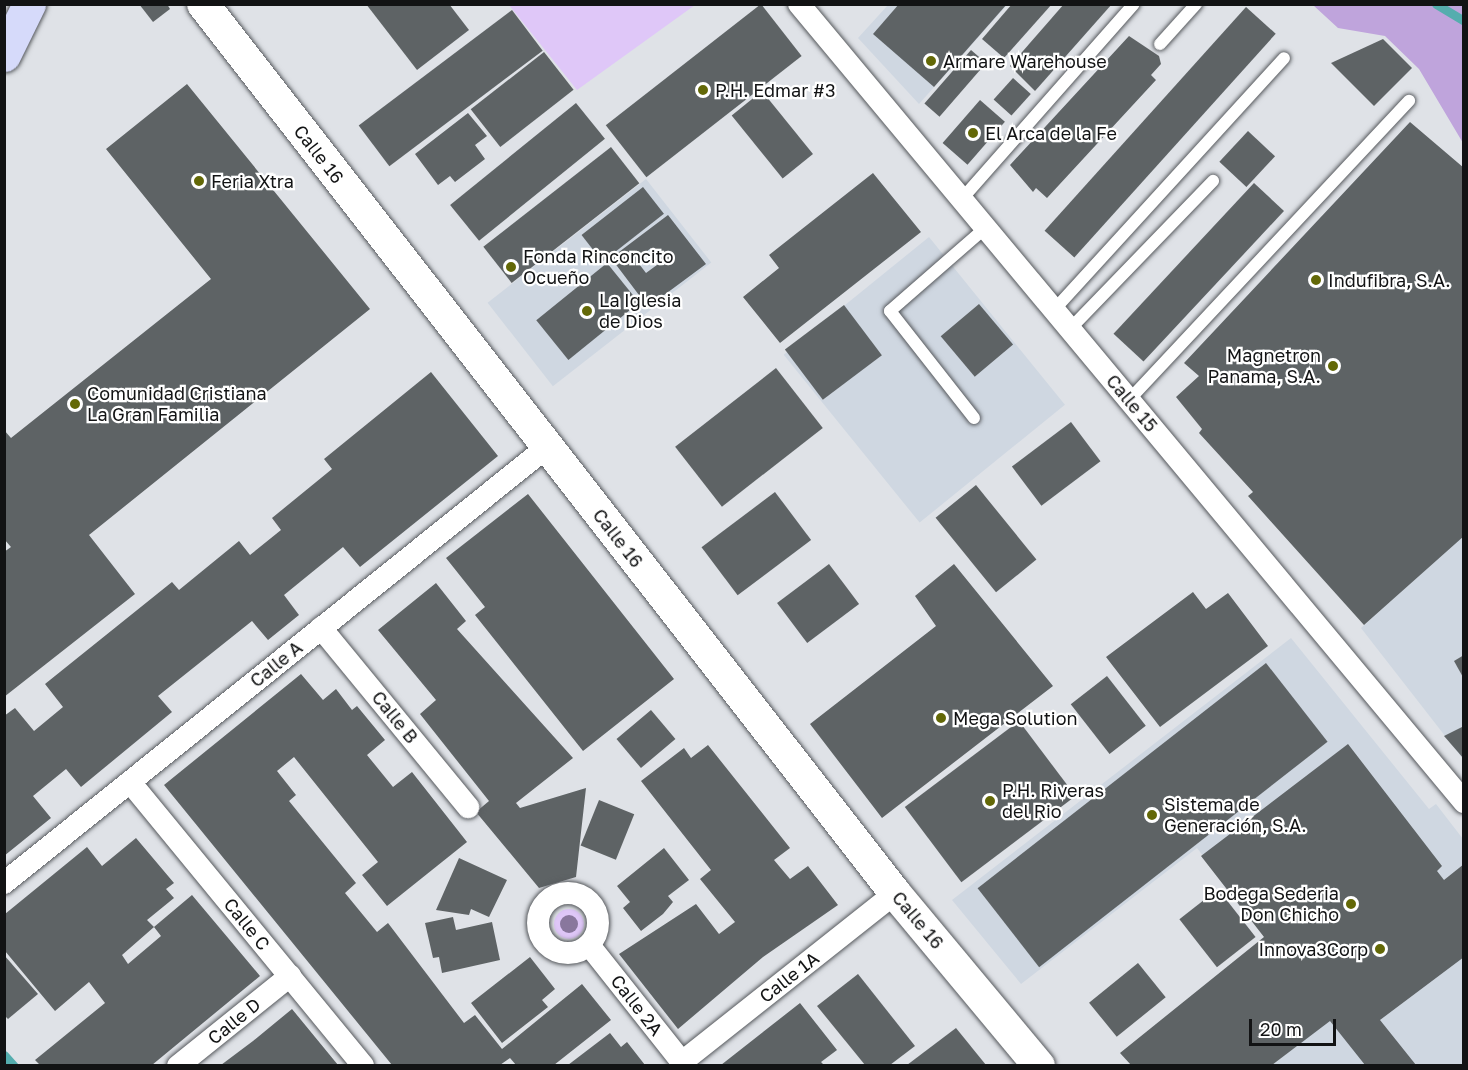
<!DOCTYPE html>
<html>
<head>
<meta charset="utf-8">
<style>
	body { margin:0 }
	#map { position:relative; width:1468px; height:1070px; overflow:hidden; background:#dfe2e7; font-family:"Golos Text",sans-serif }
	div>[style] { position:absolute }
	.built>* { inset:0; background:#cfd7e1; transform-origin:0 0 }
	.green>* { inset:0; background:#dfc7f8 }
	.round { border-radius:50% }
	.forest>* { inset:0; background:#bfa4dc }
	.stream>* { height:9px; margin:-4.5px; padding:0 4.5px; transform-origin:4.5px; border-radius:4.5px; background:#55adae }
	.building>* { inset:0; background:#5e6365; transform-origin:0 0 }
	.roads { filter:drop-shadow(0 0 2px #56595d) drop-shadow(0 0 2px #56595d) }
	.service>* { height:12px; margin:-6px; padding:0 6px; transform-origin:6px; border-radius:6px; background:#fff }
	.minor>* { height:22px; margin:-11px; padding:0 11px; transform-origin:11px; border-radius:11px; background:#fff }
	.minor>.ring { margin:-11px; padding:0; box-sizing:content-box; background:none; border:22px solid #fff; border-radius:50% }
	.secondary>* { height:32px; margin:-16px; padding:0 16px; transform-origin:16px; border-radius:16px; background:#fff }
	.primary>* { height:33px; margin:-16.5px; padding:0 16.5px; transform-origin:16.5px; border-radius:16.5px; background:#d6dafa }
	.trees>* { width:18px; height:18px; margin:-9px; border-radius:50%; background:#89779d }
	.dots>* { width:16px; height:16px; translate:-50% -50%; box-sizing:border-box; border:3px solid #fff; border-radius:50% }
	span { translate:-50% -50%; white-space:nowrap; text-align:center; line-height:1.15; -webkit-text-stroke:4.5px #fff; paint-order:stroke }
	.poi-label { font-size:18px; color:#121314 }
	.left { translate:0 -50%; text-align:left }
	.right { translate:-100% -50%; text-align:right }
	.street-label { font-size:18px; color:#121314 }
	.frame { position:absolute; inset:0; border:6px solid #121314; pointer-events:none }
	.scale { position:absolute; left:1249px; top:1019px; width:87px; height:27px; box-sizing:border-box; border:3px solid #121314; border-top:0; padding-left:8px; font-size:18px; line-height:21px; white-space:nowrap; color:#121314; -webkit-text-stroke:4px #fff; paint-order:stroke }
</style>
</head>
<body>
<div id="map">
	<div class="built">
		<div style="clip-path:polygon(888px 5px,1007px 5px,919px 104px,858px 38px)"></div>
		<div style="left:646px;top:179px;width:106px;height:201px;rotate:52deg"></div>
		<div style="left:929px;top:237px;width:216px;height:187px;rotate:51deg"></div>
		<div style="clip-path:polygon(1463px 536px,1463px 759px,1361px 628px)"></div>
		<div style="clip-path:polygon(1291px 638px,1429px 809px,1436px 804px,1463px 839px,1463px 1065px,1272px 1065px,1329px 1021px,1197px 848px,1021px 984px,952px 900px)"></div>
	</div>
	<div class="green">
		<div style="clip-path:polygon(509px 5px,695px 5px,577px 90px)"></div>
		<div class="round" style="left:554px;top:909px;width:30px;height:30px"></div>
	</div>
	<div class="forest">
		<div style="clip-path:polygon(1313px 5px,1463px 5px,1463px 143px,1419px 69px,1385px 36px,1338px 28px)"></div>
	</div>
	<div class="stream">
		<div style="left:1436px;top:4px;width:33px;rotate:31deg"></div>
		<div style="left:4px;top:1055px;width:15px;rotate:48deg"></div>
	</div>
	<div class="building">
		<div style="clip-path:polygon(139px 4px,167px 4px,170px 9px,153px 22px)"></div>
		<div style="clip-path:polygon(366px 4px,449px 4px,469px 30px,417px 70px)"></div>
		<div style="left:761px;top:4px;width:66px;height:197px;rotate:52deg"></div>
		<div style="clip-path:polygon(899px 4px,1007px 4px,934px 87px,873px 34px)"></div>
		<div style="clip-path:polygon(1012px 4px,1052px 4px,1004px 58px,982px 39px)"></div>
		<div style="clip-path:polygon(1064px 4px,1112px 4px,1035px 91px,1010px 66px)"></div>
		<div style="left:1246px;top:7px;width:40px;height:301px;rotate:42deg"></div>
		<div style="left:512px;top:10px;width:51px;height:192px;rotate:53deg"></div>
		<div style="clip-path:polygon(1129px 36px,1159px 56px,1161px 64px,1151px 75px,1156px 80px,1047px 198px,1036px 188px,1033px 192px,1010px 165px)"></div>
		<div style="clip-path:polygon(1383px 39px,1412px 68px,1374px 106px,1331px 63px)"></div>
		<div style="left:971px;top:50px;width:20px;height:71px;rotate:41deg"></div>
		<div style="left:544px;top:52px;width:48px;height:93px;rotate:52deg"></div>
		<div style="left:1013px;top:78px;width:24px;height:29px;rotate:42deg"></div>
		<div style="clip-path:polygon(187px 84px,370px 309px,89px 535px,135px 594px,4px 697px,4px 552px,11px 547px,4px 539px,4px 430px,11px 438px,211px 279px,106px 149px)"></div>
		<div style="left:762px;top:91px;width:81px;height:39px;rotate:51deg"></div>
		<div style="left:980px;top:100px;width:33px;height:57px;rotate:41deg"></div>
		<div style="left:576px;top:103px;width:46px;height:162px;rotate:51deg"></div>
		<div style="clip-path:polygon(468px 113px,487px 136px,475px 145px,485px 159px,455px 182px,450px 176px,438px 185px,415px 154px)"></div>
		<div style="clip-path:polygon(1410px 122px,1464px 168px,1464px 536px,1364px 625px,1248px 496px,1253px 492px,1199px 433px,1202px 429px,1176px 397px,1199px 376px,1184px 363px)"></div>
		<div style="left:1248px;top:131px;width:37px;height:42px;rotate:43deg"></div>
		<div style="left:611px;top:147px;width:46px;height:162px;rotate:52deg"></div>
		<div style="clip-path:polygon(873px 173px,921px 232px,780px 343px,743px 297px,779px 268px,769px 255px)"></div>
		<div style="left:1254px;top:183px;width:41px;height:206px;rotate:43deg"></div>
		<div style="left:643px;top:187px;width:34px;height:78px;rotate:52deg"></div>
		<div style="clip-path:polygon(evenodd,668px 215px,706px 264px,648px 307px,611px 258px,668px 215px,651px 248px,661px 262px,646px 273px,636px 260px,651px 248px)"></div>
		<div style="left:607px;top:263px;width:51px;height:91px;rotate:51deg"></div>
		<div style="left:979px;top:304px;width:53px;height:50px;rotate:50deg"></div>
		<div style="left:844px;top:305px;width:63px;height:74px;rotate:53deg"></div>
		<div style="left:776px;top:368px;width:76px;height:128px;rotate:52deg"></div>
		<div style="clip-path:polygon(431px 372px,498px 456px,360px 567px,343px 547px,284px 595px,299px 615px,268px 640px,252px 621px,158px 696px,172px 712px,81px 787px,66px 769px,33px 796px,51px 818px,4px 856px,4px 716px,15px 708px,34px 731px,63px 707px,45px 684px,172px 582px,179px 590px,239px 541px,250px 555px,281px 530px,272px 518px,332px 469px,324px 459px)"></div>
		<div style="left:1071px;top:422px;width:49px;height:74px;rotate:53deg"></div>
		<div style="left:976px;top:485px;width:96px;height:52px;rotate:51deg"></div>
		<div style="left:775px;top:492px;width:60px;height:92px;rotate:53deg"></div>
		<div style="clip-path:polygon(528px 494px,674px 679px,583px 751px,475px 615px,485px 607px,446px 558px)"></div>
		<div style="left:829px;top:564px;width:50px;height:65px;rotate:53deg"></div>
		<div style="clip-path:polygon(954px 564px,1053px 686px,882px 818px,810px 724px,936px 626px,915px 596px)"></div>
		<div style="clip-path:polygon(436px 583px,466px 621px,457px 629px,573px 758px,516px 803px,520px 808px,586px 788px,576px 877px,539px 888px,476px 812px,489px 801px,420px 714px,436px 700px,378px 630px)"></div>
		<div style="clip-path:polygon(1193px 592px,1206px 609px,1228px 593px,1268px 646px,1160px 727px,1106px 657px)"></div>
		<div style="clip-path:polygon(1464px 655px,1464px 679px,1454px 661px)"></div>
		<div style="left:1266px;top:663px;width:100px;height:366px;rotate:52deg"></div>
		<div style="clip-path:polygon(301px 674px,323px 700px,336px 689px,352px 710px,357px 706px,385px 740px,367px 755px,393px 787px,412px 772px,467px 842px,387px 906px,362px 875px,378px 862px,294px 757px,277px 771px,296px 795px,289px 801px,356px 883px,345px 893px,377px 932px,388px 923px,464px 1023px,475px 1015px,502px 1049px,582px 984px,611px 1020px,554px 1065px,516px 1065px,510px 1058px,500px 1065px,392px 1065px,164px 785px)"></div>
		<div style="left:1107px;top:676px;width:63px;height:46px;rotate:52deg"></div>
		<div style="left:651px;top:710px;width:38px;height:45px;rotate:50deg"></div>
		<div style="left:1019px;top:721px;width:94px;height:143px;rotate:53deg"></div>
		<div style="clip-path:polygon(1464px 726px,1464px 759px,1444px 736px)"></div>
		<div style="clip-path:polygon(1348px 744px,1442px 866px,1437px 871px,1444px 880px,1464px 864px,1464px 957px,1380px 1020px,1416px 1065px,1365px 1065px,1330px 1021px,1272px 1065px,1131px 1065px,1120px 1053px,1264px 937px,1201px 856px)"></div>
		<div style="clip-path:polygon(708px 745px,790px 848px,774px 860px,790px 879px,808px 866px,838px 905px,763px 957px,678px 1029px,619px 954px,696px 904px,719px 934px,735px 922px,700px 879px,711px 870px,641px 781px,684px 748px,691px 758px)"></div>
		<div style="left:599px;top:800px;width:38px;height:49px;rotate:22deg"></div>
		<div style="clip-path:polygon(136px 838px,174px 883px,166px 889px,174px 898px,147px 920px,154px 927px,122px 955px,128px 964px,161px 936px,154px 927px,192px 895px,260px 976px,152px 1065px,40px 1065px,35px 1060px,105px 1003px,89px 982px,55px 1011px,5px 951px,5px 914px,87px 847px,102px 866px)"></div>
		<div style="clip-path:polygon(664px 848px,689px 880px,668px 896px,673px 902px,663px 914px,641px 931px,623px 908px,630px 902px,617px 886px)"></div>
		<div style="clip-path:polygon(459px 858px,507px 880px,489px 917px,471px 909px,469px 915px,436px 910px)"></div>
		<div style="left:1218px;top:889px;width:61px;height:49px;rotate:52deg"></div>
		<div style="clip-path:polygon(453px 917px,456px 930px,492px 922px,500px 960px,442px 973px,439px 957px,433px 958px,425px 923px)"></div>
		<div style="clip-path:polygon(4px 955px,38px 994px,8px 1019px,4px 1015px)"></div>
		<div style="clip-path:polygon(530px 957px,555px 989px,542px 1000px,548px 1007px,502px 1043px,471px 1003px)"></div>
		<div style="left:1138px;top:963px;width:44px;height:63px;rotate:51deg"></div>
		<div style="clip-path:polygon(858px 974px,915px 1046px,890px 1065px,865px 1065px,817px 1006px)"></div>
		<div style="clip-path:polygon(800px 1003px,837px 1050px,821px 1062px,824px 1065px,721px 1065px)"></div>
		<div style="clip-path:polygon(292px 1009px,338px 1065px,221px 1065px,253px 1041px)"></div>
		<div style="clip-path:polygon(956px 1028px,986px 1065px,907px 1065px)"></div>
		<div style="clip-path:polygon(610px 1033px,621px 1047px,627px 1042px,645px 1065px,568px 1065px)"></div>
	</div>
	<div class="roads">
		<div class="service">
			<div style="left:1160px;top:44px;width:54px;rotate:-48deg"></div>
			<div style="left:961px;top:200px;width:261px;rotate:-48.6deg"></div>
			<div style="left:1054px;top:310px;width:341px;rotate:-47.6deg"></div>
			<div style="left:1070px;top:329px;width:206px;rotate:-46deg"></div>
			<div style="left:1129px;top:400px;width:410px;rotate:-46.9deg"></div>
			<div style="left:974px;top:418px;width:136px;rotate:-128.1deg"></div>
			<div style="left:890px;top:311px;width:126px;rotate:-41.1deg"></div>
		</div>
		<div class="minor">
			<div style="left:799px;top:4px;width:1039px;rotate:50.19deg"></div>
			<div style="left:321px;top:628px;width:232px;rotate:50.6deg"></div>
			<div style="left:130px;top:782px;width:367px;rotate:50.6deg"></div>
			<div style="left:4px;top:883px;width:696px;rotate:-38.76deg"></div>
			<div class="ring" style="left:538px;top:893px;width:38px;height:38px"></div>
			<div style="left:589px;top:945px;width:154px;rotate:51.6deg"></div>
			<div style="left:682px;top:1062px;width:272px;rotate:-38.4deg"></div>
			<div style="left:178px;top:1066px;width:144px;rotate:-38.8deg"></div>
		</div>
		<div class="secondary">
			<div style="left:203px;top:4px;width:1127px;rotate:52.1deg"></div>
			<div style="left:895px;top:893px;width:225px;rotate:50.2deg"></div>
		</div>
		<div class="primary">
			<div style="left:4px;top:55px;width:57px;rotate:-63.9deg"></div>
		</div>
	</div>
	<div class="trees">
		<div style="left:569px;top:924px"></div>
	</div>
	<div class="dots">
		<div style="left:931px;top:61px;background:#636807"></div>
		<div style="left:703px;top:90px;background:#636807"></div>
		<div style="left:973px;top:133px;background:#636807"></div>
		<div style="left:199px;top:181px;background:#636807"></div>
		<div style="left:511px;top:267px;background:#636807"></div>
		<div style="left:1316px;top:280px;background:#636807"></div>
		<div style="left:587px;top:311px;background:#636807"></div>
		<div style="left:1333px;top:366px;background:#636807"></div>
		<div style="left:75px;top:404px;background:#636807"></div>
		<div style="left:941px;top:718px;background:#636807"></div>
		<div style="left:990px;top:801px;background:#636807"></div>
		<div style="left:1152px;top:815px;background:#636807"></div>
		<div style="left:1351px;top:904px;background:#636807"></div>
		<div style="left:1380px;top:949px;background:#636807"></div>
	</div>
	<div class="poi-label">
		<span class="left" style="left:943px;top:61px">Armare Warehouse</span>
		<span class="left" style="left:715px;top:90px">P.H. Edmar #3</span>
		<span class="left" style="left:985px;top:133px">El Arca de la Fe</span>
		<span class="left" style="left:211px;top:181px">Feria Xtra</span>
		<span class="left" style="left:523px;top:267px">Fonda Rinconcito<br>Ocueño</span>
		<span class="left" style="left:1328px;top:280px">Indufibra, S.A.</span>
		<span class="left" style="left:599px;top:311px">La Iglesia<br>de Dios</span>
		<span class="right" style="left:1321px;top:366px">Magnetron<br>Panama, S.A.</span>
		<span class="left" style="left:87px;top:404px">Comunidad Cristiana<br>La Gran Familia</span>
		<span class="left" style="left:953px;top:718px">Mega Solution</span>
		<span class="left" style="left:1002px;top:801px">P.H. Riveras<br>del Rio</span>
		<span class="left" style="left:1164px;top:815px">Sistema de<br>Generación, S.A.</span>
		<span class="right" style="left:1339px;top:904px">Bodega Sederia<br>Don Chicho</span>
		<span class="right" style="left:1368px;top:949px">Innova3Corp</span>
	</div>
	<div class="street-label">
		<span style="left:319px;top:154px;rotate:52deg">Calle 16</span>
		<span style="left:1132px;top:403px;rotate:50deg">Calle 15</span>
		<span style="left:618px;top:538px;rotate:52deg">Calle 16</span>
		<span style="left:276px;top:664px;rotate:-39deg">Calle A</span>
		<span style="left:395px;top:717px;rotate:51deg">Calle B</span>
		<span style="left:918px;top:920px;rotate:50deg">Calle 16</span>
		<span style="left:247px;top:924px;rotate:51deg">Calle C</span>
		<span style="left:789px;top:977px;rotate:-38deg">Calle 1A</span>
		<span style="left:637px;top:1005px;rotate:52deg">Calle 2A</span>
		<span style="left:234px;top:1021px;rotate:-39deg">Calle D</span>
	</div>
	<div class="frame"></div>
	<div class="scale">20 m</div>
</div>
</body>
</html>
